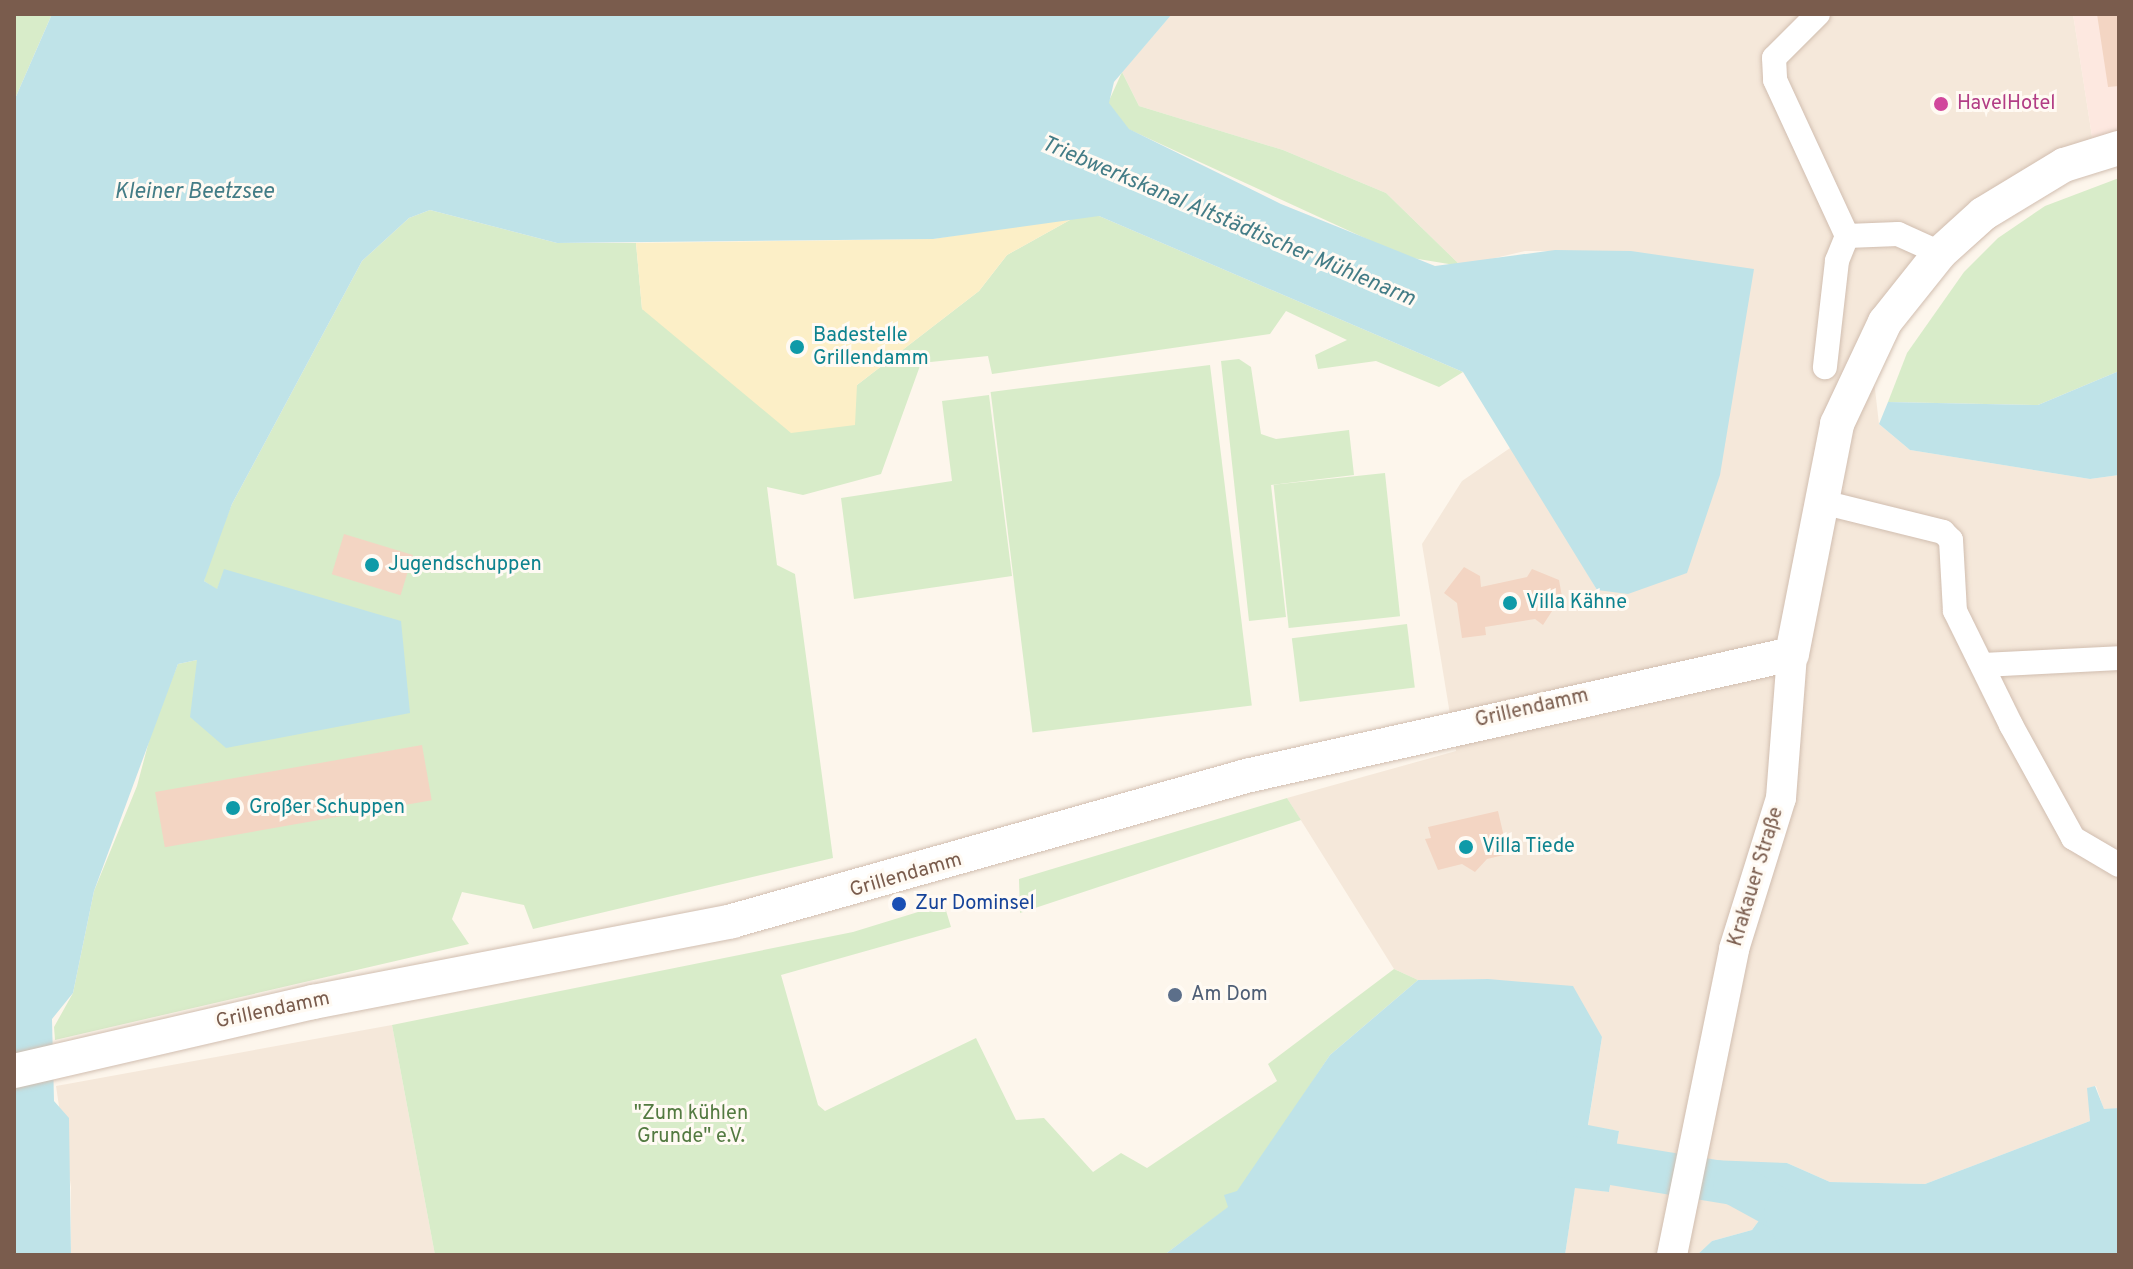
<!DOCTYPE html>
<html>
<head>
<meta charset="utf-8">
<style>
	body { margin:0 }
	#map { position:relative; width:2133px; height:1269px; overflow:hidden; background:#fdf6ec; font-family:Overpass,sans-serif }
	div>[style] { position:absolute }
	.residential>* { inset:0; background:#f5e8da }
	.commercial>* { inset:0; background:#fde8e0 }
	.green>* { inset:0; background:#d8ecc9; transform-origin:0 0 }
	.sand>* { inset:0; background:#fcefc7 }
	.water>* { inset:0; background:#bfe3e8 }
	.river>* { height:42px; margin:-21px; padding:0 21px; transform-origin:21px; border-radius:21px; background:#bfe3e8 }
	.building>* { inset:0; background:#f3d5c3; transform-origin:0 0 }
	.roads { filter:drop-shadow(0 0 2px #d1beb0) drop-shadow(0 0 2px #d1beb0) }
	.minor>* { height:24px; margin:-12px; padding:0 12px; transform-origin:12px; border-radius:12px; background:#fff }
	.tertiary>* { height:30px; margin:-15px; padding:0 15px; transform-origin:15px; border-radius:15px; background:#fff }
	.secondary>* { height:34px; margin:-17px; padding:0 17px; transform-origin:17px; border-radius:17px; background:#fff }
	.dots>* { width:22px; height:22px; translate:-50% -50%; box-sizing:border-box; border:4px solid #fffaf3; border-radius:50% }
	span { translate:-50% -50%; white-space:nowrap; text-align:center; line-height:1.15; -webkit-text-stroke:6px #fffaf3; paint-order:stroke }
	.hotel-label { font-size:20px; color:#b23c85 }
	.left { translate:0 -50%; text-align:left }
	.culture-label { font-size:20px; color:#0d838f }
	.street-label { font-size:20px; color:#7a5c4d }
	.transit-label { font-size:20px; color:#164399 }
	.service-label { font-size:20px; color:#4e5e75 }
	.park-label { font-size:20px; color:#537a41 }
	.water-label { font-size:22px; color:#437c86; font-style:italic }
	.frame { position:absolute; inset:0; border:16px solid #7a5c4d; pointer-events:none }
</style>
</head>
<body>
<div id="map">
	<div class="residential">
		<div style="clip-path:polygon(1172px 14px,2073px 14px,2093px 143px,1869px 337px,1879px 424px,1910px 450px,2090px 479px,2119px 475px,2119px 1108px,2104px 1110px,2096px 1086px,2088px 1088px,2090px 1121px,1925px 1184px,1830px 1182px,1787px 1163px,1753px 1207px,1760px 1219px,1752px 1230px,1712px 1241px,1697px 1255px,1565px 1255px,1575px 1187px,1609px 1192px,1619px 1131px,1588px 1126px,1602px 1037px,1488px 979px,1418px 980px,1394px 969px,1287px 798px,1456px 751px,1422px 544px,1462px 481px,1513px 446px,1597px 590px,1686px 573px,1715px 476px,1631px 251px,1525px 251px,1461px 266px,1386px 193px,1283px 150px,1139px 106px,1122px 72px)"></div>
		<div style="clip-path:polygon(392px 1025px,435px 1255px,71px 1255px,71px 1187px,56px 1086px)"></div>
	</div>
	<div class="commercial">
		<div style="clip-path:polygon(2073px 14px,2119px 14px,2119px 135px,2093px 143px)"></div>
	</div>
	<div class="green">
		<div style="clip-path:polygon(14px 14px,52px 14px,14px 101px)"></div>
		<div style="clip-path:polygon(1122px 72px,1139px 106px,1283px 150px,1386px 193px,1461px 266px,1406px 257px,1128px 129px,1108px 103px)"></div>
		<div style="clip-path:polygon(2119px 178px,2119px 371px,2038px 405px,1888px 402px,1907px 353px,1964px 272px,1998px 238px,2045px 206px)"></div>
		<div style="clip-path:polygon(430px 210px,557px 243px,636px 243px,642px 309px,857px 385px,979px 291px,1007px 255px,1077px 216px,1099px 216px,1463px 372px,1439px 387px,1376px 361px,1318px 369px,1315px 355px,1347px 340px,1286px 311px,1270px 334px,992px 374px,988px 356px,921px 363px,881px 474px,803px 495px,767px 487px,777px 565px,795px 574px,833px 858px,533px 929px,524px 905px,462px 892px,452px 919px,469px 944px,55px 1040px,54px 1027px,73px 993px,94px 891px,137px 786px,153px 726px,178px 664px,197px 660px,225px 569px,217px 590px,204px 581px,206px 567px,232px 504px,362px 261px,409px 218px)"></div>
		<div style="clip-path:polygon(1239px 359px,1251px 367px,1261px 434px,1276px 439px,1349px 430px,1354px 475px,1271px 485px,1286px 617px,1249px 621px,1221px 361px)"></div>
		<div style="left:1210px;top:365px;width:343px;height:221px;rotate:83deg"></div>
		<div style="clip-path:polygon(989px 395px,1012px 576px,854px 599px,841px 498px,952px 481px,942px 401px)"></div>
		<div style="left:1385px;top:473px;width:144px;height:112px;rotate:84deg"></div>
		<div style="left:1407px;top:624px;width:64px;height:116px;rotate:83deg"></div>
		<div style="clip-path:polygon(1287px 798px,1301px 820px,1020px 913px,1019px 879px)"></div>
		<div style="clip-path:polygon(944px 904px,951px 927px,781px 975px,818px 1105px,825px 1111px,976px 1038px,1016px 1120px,1044px 1118px,1093px 1172px,1121px 1153px,1147px 1168px,1277px 1081px,1268px 1064px,1394px 969px,1418px 980px,1330px 1055px,1229px 1207px,1164px 1255px,435px 1255px,392px 1025px,853px 932px)"></div>
	</div>
	<div class="sand">
		<div style="clip-path:polygon(1077px 216px,1007px 255px,979px 291px,857px 385px,855px 425px,791px 433px,642px 309px,636px 243px,933px 239px)"></div>
	</div>
	<div class="water">
		<div style="clip-path:polygon(52px 14px,1172px 14px,1114px 82px,1109px 103px,1129px 129px,1281px 204px,1435px 266px,1555px 250px,1631px 251px,1754px 269px,1720px 475px,1687px 573px,1628px 594px,1597px 590px,1463px 372px,1099px 216px,933px 239px,557px 243px,430px 210px,409px 218px,362px 261px,232px 504px,204px 581px,217px 589px,224px 569px,401px 621px,410px 713px,226px 748px,190px 717px,197px 660px,178px 664px,94px 891px,73px 993px,52px 1019px,54px 1101px,69px 1118px,71px 1255px,14px 1255px,14px 101px)"></div>
		<div style="clip-path:polygon(2119px 371px,2119px 475px,2090px 479px,1910px 450px,1879px 424px,1888px 402px,2038px 405px)"></div>
		<div style="clip-path:polygon(1488px 979px,1573px 986px,1602px 1037px,1588px 1125px,1619px 1131px,1609px 1192px,1575px 1188px,1565px 1255px,1164px 1255px,1228px 1207px,1224px 1195px,1237px 1191px,1330px 1055px,1418px 980px)"></div>
		<div style="clip-path:polygon(2095px 1086px,2104px 1109px,2119px 1108px,2119px 1255px,1697px 1255px,1712px 1241px,1752px 1230px,1760px 1219px,1753px 1207px,1705px 1194px,1711px 1160px,1787px 1163px,1830px 1182px,1925px 1184px,2090px 1121px,2087px 1088px)"></div>
	</div>
	<div class="river">
		<div style="left:1557px;top:1155px;width:179px;rotate:9.3deg"></div>
		<div style="left:1734px;top:1184px;width:58px;rotate:28.8deg"></div>
		<div style="left:1785px;top:1212px;width:48px;rotate:62.9deg"></div>
	</div>
	<div class="building">
		<div style="clip-path:polygon(2097px 14px,2119px 14px,2119px 86px,2108px 87px)"></div>
		<div style="left:344px;top:534px;width:72px;height:42px;rotate:17deg"></div>
		<div style="clip-path:polygon(1464px 567px,1480px 576px,1481px 587px,1527px 577px,1532px 569px,1559px 580px,1564px 608px,1554px 608px,1543px 625px,1535px 619px,1485px 627px,1486px 635px,1462px 638px,1457px 603px,1444px 593px)"></div>
		<div style="left:422px;top:745px;width:56px;height:271px;rotate:80deg"></div>
		<div style="clip-path:polygon(1498px 811px,1508px 854px,1487px 859px,1475px 872px,1462px 864px,1438px 870px,1425px 839px,1431px 838px,1428px 827px)"></div>
	</div>
	<div class="roads">
		<div class="minor">
			<div style="left:1818px;top:14px;width:62px;rotate:135deg"></div>
			<div style="left:1774px;top:58px;width:22px;rotate:87deg"></div>
			<div style="left:1775px;top:80px;width:172px;rotate:65.2deg"></div>
			<div style="left:1847px;top:236px;width:27px;rotate:112deg"></div>
			<div style="left:1837px;top:261px;width:107px;rotate:96.5deg"></div>
			<div style="left:1847px;top:236px;width:51px;rotate:-2.2deg"></div>
			<div style="left:1898px;top:234px;width:46px;rotate:24.3deg"></div>
			<div style="left:1818px;top:501px;width:129px;rotate:13.9deg"></div>
			<div style="left:1943px;top:532px;width:11px;rotate:45deg"></div>
			<div style="left:1951px;top:540px;width:71px;rotate:86.8deg"></div>
			<div style="left:1955px;top:611px;width:127px;rotate:63.8deg"></div>
			<div style="left:2011px;top:725px;width:129px;rotate:61.2deg"></div>
			<div style="left:2073px;top:838px;width:53px;rotate:30.4deg"></div>
			<div style="left:1983px;top:665px;width:136px;rotate:-2.9deg"></div>
		</div>
		<div class="tertiary">
			<div style="left:1672px;top:1255px;width:312px;rotate:-78.5deg"></div>
			<div style="left:1734px;top:949px;width:158px;rotate:-72.7deg"></div>
			<div style="left:1781px;top:798px;width:144px;rotate:-85.6deg"></div>
		</div>
		<div class="secondary">
			<div style="left:14px;top:1071px;width:307px;rotate:-13deg"></div>
			<div style="left:313px;top:1002px;width:427px;rotate:-10.9deg"></div>
			<div style="left:732px;top:921px;width:534px;rotate:-15.75deg"></div>
			<div style="left:1246px;top:776px;width:559px;rotate:-12.6deg"></div>
			<div style="left:1792px;top:654px;width:234px;rotate:-78.9deg"></div>
			<div style="left:1837px;top:424px;width:113px;rotate:-64.8deg"></div>
			<div style="left:1885px;top:322px;width:88px;rotate:-51.4deg"></div>
			<div style="left:1940px;top:253px;width:58px;rotate:-42.2deg"></div>
			<div style="left:1983px;top:214px;width:95px;rotate:-31.2deg"></div>
			<div style="left:2064px;top:165px;width:58px;rotate:-17.2deg"></div>
		</div>
	</div>
	<div class="dots">
		<div style="left:1941px;top:104px;background:#d1479c"></div>
		<div style="left:797px;top:347px;background:#0f9aa8"></div>
		<div style="left:372px;top:565px;background:#0f9aa8"></div>
		<div style="left:1510px;top:603px;background:#0f9aa8"></div>
		<div style="left:233px;top:808px;background:#0f9aa8"></div>
		<div style="left:1466px;top:847px;background:#0f9aa8"></div>
		<div style="left:899px;top:904px;background:#1a4fb4"></div>
		<div style="left:1175px;top:995px;background:#5c6f8a"></div>
	</div>
	<div class="hotel-label">
		<span class="left" style="left:1957px;top:104px">HavelHotel</span>
	</div>
	<div class="culture-label">
		<span class="left" style="left:813px;top:348px">Badestelle<br>Grillendamm</span>
		<span class="left" style="left:388px;top:565px">Jugendschuppen</span>
		<span class="left" style="left:1526px;top:603px">Villa Kähne</span>
		<span class="left" style="left:249px;top:808px">Großer Schuppen</span>
		<span class="left" style="left:1482px;top:847px">Villa Tiede</span>
	</div>
	<div class="street-label">
		<span style="left:1532px;top:709px;rotate:-13deg">Grillendamm</span>
		<span style="left:906px;top:876px;rotate:-16deg">Grillendamm</span>
		<span style="left:1757px;top:877px;rotate:-73deg">Krakauer Straße</span>
		<span style="left:273px;top:1011px;rotate:-12deg">Grillendamm</span>
	</div>
	<div class="transit-label">
		<span class="left" style="left:915px;top:904px">Zur Dominsel</span>
	</div>
	<div class="service-label">
		<span class="left" style="left:1191px;top:995px">Am Dom</span>
	</div>
	<div class="park-label">
		<span style="left:691px;top:1126px">"Zum kühlen<br>Grunde" e.V.</span>
	</div>
	<div class="water-label">
		<span style="left:194px;top:193px">Kleiner Beetzsee</span>
		<span style="left:1228px;top:222px;rotate:23deg">Triebwerkskanal Altstädtischer Mühlenarm</span>
	</div>
	<div class="frame"></div>
</div>
</body>
</html>
